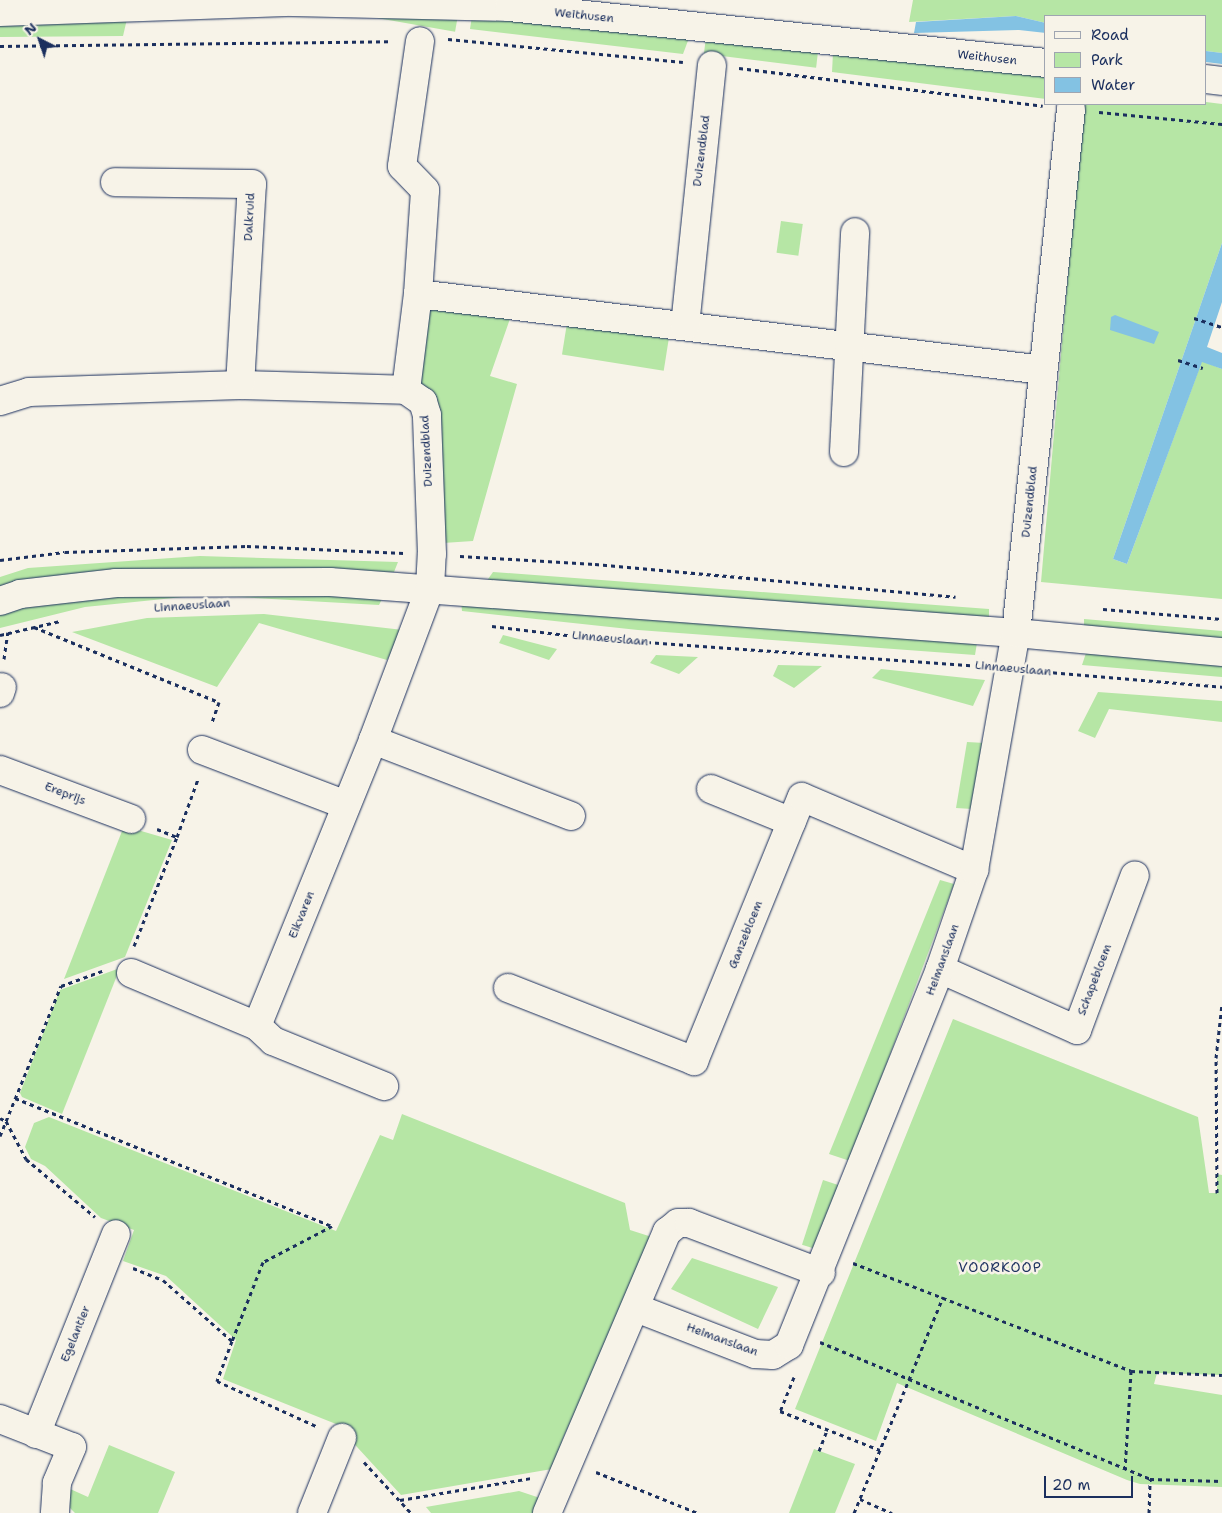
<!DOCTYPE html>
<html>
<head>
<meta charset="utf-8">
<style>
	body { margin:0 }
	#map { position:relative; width:1222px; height:1513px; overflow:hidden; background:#f7f3e8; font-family:"Shantell Sans",sans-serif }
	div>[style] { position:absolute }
	.green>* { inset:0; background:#b6e6a5; transform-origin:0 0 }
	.water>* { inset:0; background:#83c2e3 }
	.path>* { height:3px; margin-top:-1.5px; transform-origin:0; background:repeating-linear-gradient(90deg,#1b2f5e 0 4px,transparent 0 8px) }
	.roads { filter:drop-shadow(0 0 1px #1b2f5e) drop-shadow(0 0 1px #1b2f5e) }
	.minor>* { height:28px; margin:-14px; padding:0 14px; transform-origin:14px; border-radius:14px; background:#f7f3e8 }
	span { translate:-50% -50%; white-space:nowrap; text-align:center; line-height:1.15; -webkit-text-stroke:5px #f7f3e8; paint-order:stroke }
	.street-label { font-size:12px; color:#1b2f5e }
	.neighbourhood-label { font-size:14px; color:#1b2f5e; letter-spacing:1px }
	.legend { position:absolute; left:1044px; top:15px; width:162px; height:90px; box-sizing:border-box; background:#f7f3e8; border:1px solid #9fa5b1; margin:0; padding:6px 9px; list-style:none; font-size:15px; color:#1b2f5e }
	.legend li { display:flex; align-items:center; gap:10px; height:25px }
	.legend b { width:25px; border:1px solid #9fa5b1 }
	.north { position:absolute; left:15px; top:15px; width:50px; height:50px; -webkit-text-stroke:4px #f7f3e8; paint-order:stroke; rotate:319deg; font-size:14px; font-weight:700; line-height:20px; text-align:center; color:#1b2f5e }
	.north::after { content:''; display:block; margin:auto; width:18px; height:22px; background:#1b2f5e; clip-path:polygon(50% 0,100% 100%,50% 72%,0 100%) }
	.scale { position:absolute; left:1044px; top:1476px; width:89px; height:22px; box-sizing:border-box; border:2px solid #1b2f5e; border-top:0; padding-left:6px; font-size:15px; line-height:18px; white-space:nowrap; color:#1b2f5e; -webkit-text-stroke:4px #f7f3e8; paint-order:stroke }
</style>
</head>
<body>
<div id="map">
	<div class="green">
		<div style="clip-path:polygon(913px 0,1222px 0,1222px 53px,1206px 51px,1206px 16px,1046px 16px,1046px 23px,1016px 16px,909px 22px)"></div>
		<div style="left:458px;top:15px;width:17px;height:310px;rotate:100deg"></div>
		<div style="clip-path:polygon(472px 16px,689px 38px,683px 54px,470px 29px)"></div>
		<div style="clip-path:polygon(127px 19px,123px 36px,0 37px,0 23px)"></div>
		<div style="left:706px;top:37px;width:113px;height:17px;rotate:7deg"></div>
		<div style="clip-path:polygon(833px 53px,1046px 73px,1046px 99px,832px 72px)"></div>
		<div style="clip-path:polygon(1206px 102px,1222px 104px,1222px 243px,1113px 559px,1127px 564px,1202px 361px,1222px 369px,1222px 599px,1041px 582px,1083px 104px)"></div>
		<div style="left:781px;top:221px;width:22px;height:32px;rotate:8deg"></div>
		<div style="clip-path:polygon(426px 307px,511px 316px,490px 376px,517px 384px,473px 541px,443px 543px,417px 384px)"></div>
		<div style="left:567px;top:323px;width:103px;height:32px;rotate:9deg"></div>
		<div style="clip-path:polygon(200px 556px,398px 562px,394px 572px,271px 571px,0 591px,0 577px,28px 568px)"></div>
		<div style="clip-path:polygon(493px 572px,989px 609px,989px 622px,486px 582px)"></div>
		<div style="clip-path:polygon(137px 592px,385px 593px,379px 605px,203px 595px,85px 607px,0 628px,0 612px,20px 604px)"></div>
		<div style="clip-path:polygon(461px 601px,977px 643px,975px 655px,638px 630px,462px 611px)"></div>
		<div style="clip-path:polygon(264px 614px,403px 630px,387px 660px,259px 623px,217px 687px,72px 632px,147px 618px)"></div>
		<div style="clip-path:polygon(1084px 619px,1222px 631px,1222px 643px,1084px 629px)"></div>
		<div style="clip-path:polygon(503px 635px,557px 649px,549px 660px,499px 643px)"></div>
		<div style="clip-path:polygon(1088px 647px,1222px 661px,1222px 677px,1082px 665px)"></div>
		<div style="clip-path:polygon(656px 655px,698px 657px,679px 674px,650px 663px)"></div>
		<div style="clip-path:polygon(778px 665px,822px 666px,794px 688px,773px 676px)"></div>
		<div style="clip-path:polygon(881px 669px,985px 680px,973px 706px,872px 678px)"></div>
		<div style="clip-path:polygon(1098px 692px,1222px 701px,1222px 722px,1109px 709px,1095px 738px,1078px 731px)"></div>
		<div style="clip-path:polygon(967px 742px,985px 743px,972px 809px,956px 808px)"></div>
		<div style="clip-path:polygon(124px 826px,172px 840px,125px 957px,64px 979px)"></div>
		<div style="clip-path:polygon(940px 880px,954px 884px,850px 1161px,829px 1154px)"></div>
		<div style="clip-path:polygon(120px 968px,62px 1114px,22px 1097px,20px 1093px,60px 990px)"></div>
		<div style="clip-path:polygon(953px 1019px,1198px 1117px,1209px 1193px,1217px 1193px,1217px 1174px,1222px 1175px,1222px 1375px,1157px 1373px,1154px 1384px,1222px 1395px,1222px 1487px,1140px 1484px,1127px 1480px,897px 1383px,876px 1441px,795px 1409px)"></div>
		<div style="clip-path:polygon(402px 1114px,625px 1203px,630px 1230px,655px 1238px,564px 1436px,552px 1469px,401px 1495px,336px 1424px,223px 1379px,236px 1340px,166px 1276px,123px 1261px,134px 1230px,101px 1218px,45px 1166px,31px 1159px,25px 1147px,34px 1123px,49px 1117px,336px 1231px,380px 1135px,393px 1140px)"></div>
		<div style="left:823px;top:1180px;width:16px;height:68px;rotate:18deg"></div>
		<div style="clip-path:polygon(692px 1258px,778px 1287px,758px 1329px,671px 1289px)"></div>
		<div style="clip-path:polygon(109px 1445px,175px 1472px,158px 1513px,75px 1513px,70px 1508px,68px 1488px,88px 1497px)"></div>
		<div style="clip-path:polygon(814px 1449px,855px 1464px,835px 1513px,789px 1513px)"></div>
		<div style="clip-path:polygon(519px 1491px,540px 1498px,533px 1513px,431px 1513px,426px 1507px)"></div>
	</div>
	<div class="water">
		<div style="clip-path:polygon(1016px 16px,1046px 23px,1046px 33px,1019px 30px,914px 33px,916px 22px)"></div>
		<div style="clip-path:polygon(1206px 51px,1222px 53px,1222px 64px,1206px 62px)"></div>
		<div style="clip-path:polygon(1222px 243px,1222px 302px,1207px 347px,1222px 353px,1222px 369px,1202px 362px,1127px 564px,1113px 559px)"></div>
		<div style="clip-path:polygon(1115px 315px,1159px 332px,1154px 344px,1110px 330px,1111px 317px)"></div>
	</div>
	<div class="path">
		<div style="left:448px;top:39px;width:236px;rotate:5.6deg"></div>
		<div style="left:0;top:46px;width:392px;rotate:-0.7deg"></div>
		<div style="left:739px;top:68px;width:306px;rotate:7.1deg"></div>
		<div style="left:1099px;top:112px;width:124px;rotate:5.6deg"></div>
		<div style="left:1194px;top:318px;width:29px;rotate:18deg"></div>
		<div style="left:1178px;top:360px;width:26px;rotate:18deg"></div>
		<div style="left:460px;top:556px;width:135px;rotate:3.4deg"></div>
		<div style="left:595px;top:564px;width:362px;rotate:5.2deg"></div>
		<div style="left:0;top:560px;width:65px;rotate:-7deg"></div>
		<div style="left:65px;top:552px;width:182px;rotate:-1.9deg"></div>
		<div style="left:247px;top:546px;width:157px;rotate:2.6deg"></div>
		<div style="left:1103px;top:609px;width:119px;rotate:4.8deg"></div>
		<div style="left:492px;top:626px;width:100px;rotate:6.9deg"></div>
		<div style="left:591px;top:638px;width:391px;rotate:4.1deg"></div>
		<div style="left:34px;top:627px;width:200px;rotate:22.1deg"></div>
		<div style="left:219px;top:702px;width:21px;rotate:109deg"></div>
		<div style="left:0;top:635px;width:62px;rotate:-13.1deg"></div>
		<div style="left:4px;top:659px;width:27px;rotate:-82deg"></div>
		<div style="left:1037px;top:671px;width:186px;rotate:4.9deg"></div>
		<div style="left:157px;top:829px;width:22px;rotate:22deg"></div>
		<div style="left:177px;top:837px;width:62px;rotate:-70.1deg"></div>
		<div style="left:134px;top:946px;width:117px;rotate:-68.5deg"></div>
		<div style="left:15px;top:1098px;width:342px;rotate:22deg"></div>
		<div style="left:332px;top:1226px;width:78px;rotate:152.4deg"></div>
		<div style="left:263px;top:1262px;width:85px;rotate:111.4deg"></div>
		<div style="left:0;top:1118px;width:7px;rotate:27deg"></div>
		<div style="left:6px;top:1121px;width:43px;rotate:62.2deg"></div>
		<div style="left:26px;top:1159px;width:90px;rotate:40deg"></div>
		<div style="left:0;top:1136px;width:162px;rotate:-67.9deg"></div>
		<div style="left:61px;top:986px;width:44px;rotate:-20.1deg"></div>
		<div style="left:1217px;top:1193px;width:135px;rotate:-90.4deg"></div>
		<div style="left:1216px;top:1058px;width:54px;rotate:-83.7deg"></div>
		<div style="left:853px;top:1263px;width:298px;rotate:21.2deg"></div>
		<div style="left:1131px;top:1371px;width:91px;rotate:2.5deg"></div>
		<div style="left:133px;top:1268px;width:32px;rotate:22deg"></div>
		<div style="left:163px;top:1280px;width:92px;rotate:41.5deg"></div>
		<div style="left:232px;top:1341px;width:43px;rotate:110.6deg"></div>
		<div style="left:217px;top:1381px;width:109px;rotate:24.4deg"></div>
		<div style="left:820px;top:1342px;width:357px;rotate:22.5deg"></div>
		<div style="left:794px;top:1377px;width:37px;rotate:112deg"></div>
		<div style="left:780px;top:1411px;width:107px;rotate:21.3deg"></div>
		<div style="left:819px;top:1451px;width:22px;rotate:-69deg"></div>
		<div style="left:364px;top:1462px;width:69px;rotate:47.3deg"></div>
		<div style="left:1125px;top:1470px;width:99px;rotate:-86.5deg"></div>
		<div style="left:596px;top:1472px;width:110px;rotate:21.9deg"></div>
		<div style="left:860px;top:1499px;width:35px;rotate:24deg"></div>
		<div style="left:400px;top:1500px;width:134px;rotate:-9.5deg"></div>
		<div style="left:854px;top:1513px;width:234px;rotate:-67.6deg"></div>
		<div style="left:1149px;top:1513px;width:34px;rotate:-88deg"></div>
		<div style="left:1150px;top:1479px;width:72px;rotate:1.6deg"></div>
	</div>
	<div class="roads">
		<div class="minor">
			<div style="left:0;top:12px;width:293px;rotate:-2deg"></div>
			<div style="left:293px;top:2px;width:216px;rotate:1.3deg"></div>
			<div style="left:509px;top:7px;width:540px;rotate:5.95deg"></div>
			<div style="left:1206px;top:79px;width:16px;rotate:7deg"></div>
			<div style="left:418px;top:294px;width:630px;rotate:6.93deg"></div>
			<div style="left:685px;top:326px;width:262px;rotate:-84.1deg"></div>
			<div style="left:240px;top:385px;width:166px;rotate:1.7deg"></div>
			<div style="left:0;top:401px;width:30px;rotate:-17deg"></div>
			<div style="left:29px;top:392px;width:211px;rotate:-1.9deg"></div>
			<div style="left:240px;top:385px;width:201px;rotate:-86.6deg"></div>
			<div style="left:252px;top:184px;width:137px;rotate:-179.2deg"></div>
			<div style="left:844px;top:452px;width:220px;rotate:-87.1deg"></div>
			<div style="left:0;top:601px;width:21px;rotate:-19deg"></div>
			<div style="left:20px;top:594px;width:97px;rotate:-6.5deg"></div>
			<div style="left:116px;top:583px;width:214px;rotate:-0.3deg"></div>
			<div style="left:330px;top:582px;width:688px;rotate:4.25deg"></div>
			<div style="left:1016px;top:633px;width:207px;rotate:5.3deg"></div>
			<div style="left:0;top:693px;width:6px;rotate:-72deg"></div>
			<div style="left:373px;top:740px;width:212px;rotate:21deg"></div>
			<div style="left:202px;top:750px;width:154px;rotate:20.9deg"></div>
			<div style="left:0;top:770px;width:140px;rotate:20.5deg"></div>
			<div style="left:711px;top:789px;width:87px;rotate:22.2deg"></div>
			<div style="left:940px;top:969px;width:150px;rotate:24deg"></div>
			<div style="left:1077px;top:1030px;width:165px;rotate:-69.5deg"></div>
			<div style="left:131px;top:973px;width:137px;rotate:22.8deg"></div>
			<div style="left:257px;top:1026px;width:22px;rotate:43deg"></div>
			<div style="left:273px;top:1041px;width:120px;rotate:22.1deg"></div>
			<div style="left:508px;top:988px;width:200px;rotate:21.4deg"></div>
			<div style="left:694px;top:1061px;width:285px;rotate:-67.8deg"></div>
			<div style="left:802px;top:797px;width:187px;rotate:23deg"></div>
			<div style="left:257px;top:1026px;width:309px;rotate:-67.9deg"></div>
			<div style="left:373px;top:740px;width:162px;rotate:-69.4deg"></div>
			<div style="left:430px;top:588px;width:34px;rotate:-87deg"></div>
			<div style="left:432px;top:554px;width:139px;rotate:-92.1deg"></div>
			<div style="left:427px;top:415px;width:14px;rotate:-107deg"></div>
			<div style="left:423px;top:402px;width:21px;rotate:-145deg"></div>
			<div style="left:406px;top:390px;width:97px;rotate:-82.9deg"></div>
			<div style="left:418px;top:294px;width:104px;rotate:-86.1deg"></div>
			<div style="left:425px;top:190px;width:33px;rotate:-134deg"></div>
			<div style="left:402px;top:166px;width:126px;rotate:-81.8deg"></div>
			<div style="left:636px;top:1308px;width:128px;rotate:21.1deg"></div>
			<div style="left:755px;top:1354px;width:18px;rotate:3deg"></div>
			<div style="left:773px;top:1355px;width:19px;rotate:-32deg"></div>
			<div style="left:789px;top:1345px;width:405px;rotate:-68.1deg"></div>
			<div style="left:940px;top:969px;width:105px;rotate:-71deg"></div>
			<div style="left:974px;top:870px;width:241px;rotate:-80deg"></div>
			<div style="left:1016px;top:633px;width:527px;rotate:-84.01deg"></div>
			<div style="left:0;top:1419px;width:77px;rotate:21.3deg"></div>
			<div style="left:72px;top:1447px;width:39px;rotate:113deg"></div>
			<div style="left:57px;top:1483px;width:30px;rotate:94deg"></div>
			<div style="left:36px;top:1434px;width:215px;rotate:-68.2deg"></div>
			<div style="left:312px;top:1513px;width:81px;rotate:-68.2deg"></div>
			<div style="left:547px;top:1513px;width:306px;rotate:-66.9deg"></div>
			<div style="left:667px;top:1232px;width:14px;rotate:-39deg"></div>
			<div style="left:678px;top:1223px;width:11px"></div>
			<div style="left:689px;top:1223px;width:141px;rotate:20.7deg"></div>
		</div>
	</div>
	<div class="street-label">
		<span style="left:584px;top:16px;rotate:6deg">Weithusen</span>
		<span style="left:987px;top:58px;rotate:6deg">Weithusen</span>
		<span style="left:702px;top:151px;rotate:-83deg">Duizendblad</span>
		<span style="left:250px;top:217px;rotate:-87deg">Dalkruid</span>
		<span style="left:427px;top:451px;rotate:-93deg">Duizendblad</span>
		<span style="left:1030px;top:502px;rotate:-84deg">Duizendblad</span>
		<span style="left:192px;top:606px;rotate:-4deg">Linnaeuslaan</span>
		<span style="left:610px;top:639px;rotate:5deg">Linnaeuslaan</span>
		<span style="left:1013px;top:669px;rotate:5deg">Linnaeuslaan</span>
		<span style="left:65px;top:794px;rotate:21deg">Ereprijs</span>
		<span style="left:302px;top:915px;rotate:-68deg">Eikvaren</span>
		<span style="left:746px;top:935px;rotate:-68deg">Ganzebloem</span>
		<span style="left:943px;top:960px;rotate:-70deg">Heimanslaan</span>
		<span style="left:1095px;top:980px;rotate:-69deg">Schapebloem</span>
		<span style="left:76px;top:1334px;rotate:-68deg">Egelantier</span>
		<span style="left:722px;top:1340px;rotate:20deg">Heimanslaan</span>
	</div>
	<div class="neighbourhood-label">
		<span style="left:1000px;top:1267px">VOORKOOP</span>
	</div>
	<ul class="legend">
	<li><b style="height:6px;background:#f7f3e8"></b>Road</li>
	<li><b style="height:14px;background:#b6e6a5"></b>Park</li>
	<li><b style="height:14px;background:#83c2e3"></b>Water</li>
	</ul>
	<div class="north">N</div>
	<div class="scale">20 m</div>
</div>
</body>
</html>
